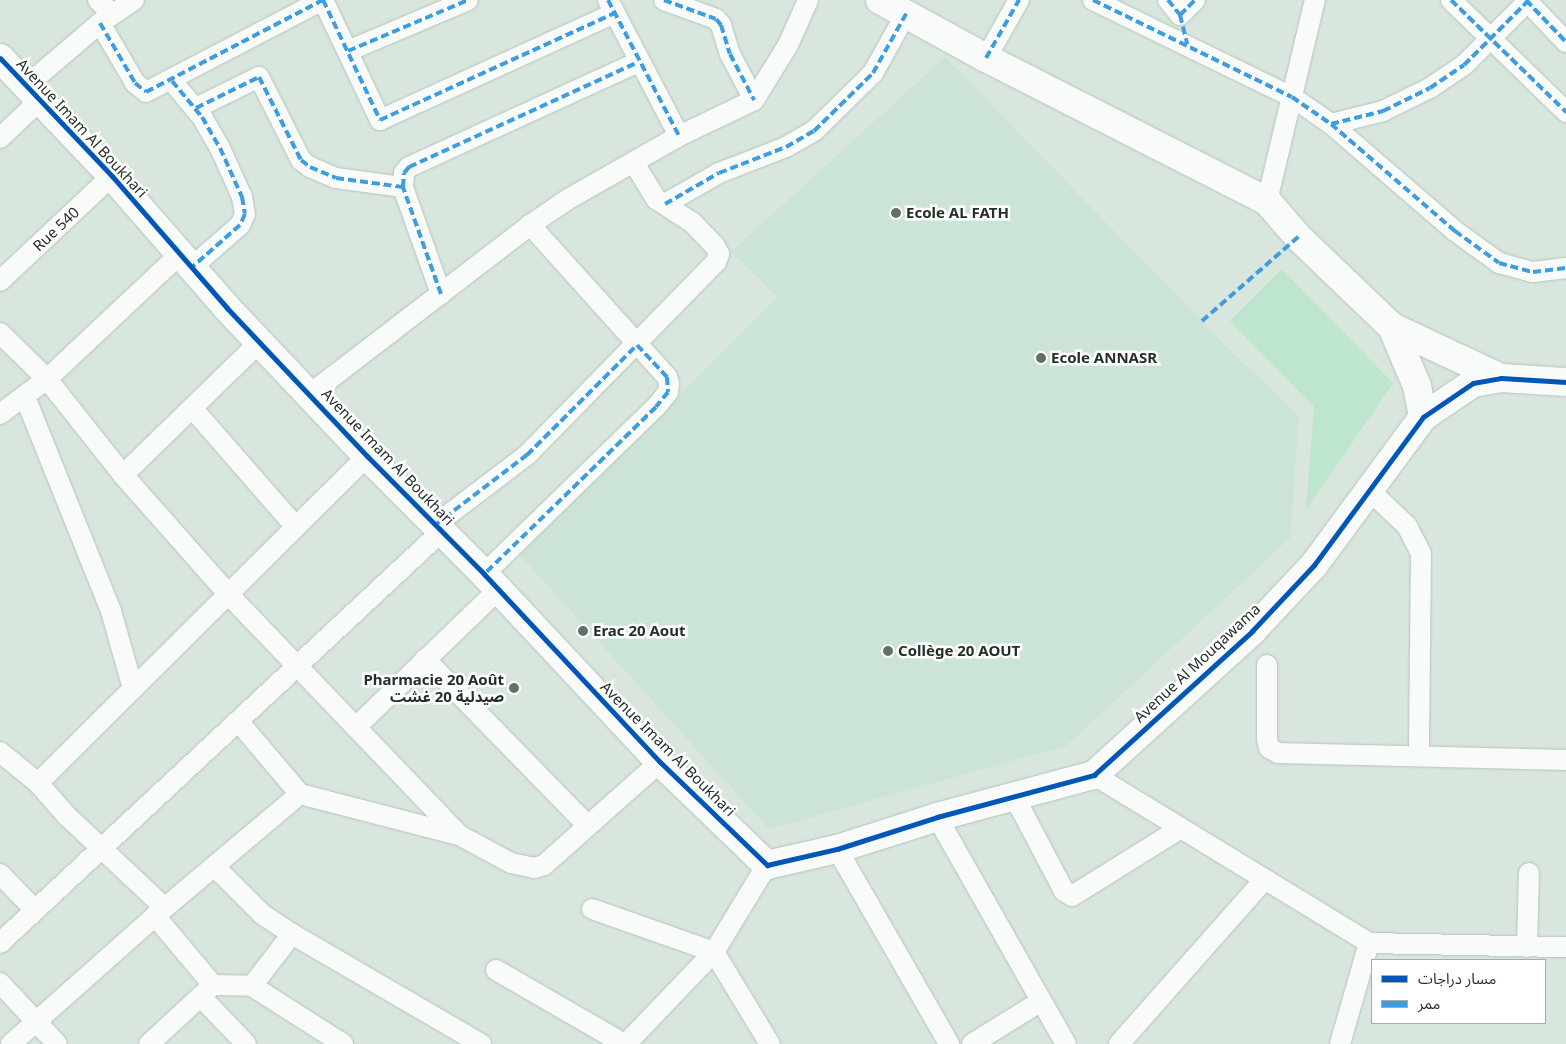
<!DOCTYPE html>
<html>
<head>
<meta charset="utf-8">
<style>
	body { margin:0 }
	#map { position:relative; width:1566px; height:1044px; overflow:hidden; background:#d8e6dd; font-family:"Noto Sans","Noto Sans Arabic",sans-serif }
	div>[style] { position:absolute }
	.built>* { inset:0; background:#cce4d5 }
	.green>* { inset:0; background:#bee5ce }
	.roads { filter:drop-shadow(0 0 1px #b7c2bb) drop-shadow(0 0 1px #b7c2bb) }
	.street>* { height:20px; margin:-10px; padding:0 10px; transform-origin:10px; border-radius:10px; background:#f9fbfa }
	.secondary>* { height:28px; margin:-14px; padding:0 14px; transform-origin:14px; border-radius:14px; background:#f9fbfa }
	.quiet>* { height:4px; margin-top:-2px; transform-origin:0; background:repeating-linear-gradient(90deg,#3c9de1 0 8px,transparent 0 12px) }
	.cycleway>* { height:5px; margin:-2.5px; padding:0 2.5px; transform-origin:2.5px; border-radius:2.5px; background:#0057b8 }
	.dots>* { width:14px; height:14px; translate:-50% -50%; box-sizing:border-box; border:2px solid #fff; border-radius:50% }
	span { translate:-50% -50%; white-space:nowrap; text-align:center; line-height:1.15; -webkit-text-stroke:5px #fff; paint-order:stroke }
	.street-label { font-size:15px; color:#252f29 }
	.poi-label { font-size:15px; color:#252f29; font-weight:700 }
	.left { translate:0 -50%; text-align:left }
	.right { translate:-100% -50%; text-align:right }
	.legend { position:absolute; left:1371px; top:959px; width:175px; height:65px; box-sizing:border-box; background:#fff; border:1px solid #a8aca9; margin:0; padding:6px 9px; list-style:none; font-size:15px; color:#252f29 }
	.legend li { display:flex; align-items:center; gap:10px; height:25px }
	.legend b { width:25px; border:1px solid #a8aca9 }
</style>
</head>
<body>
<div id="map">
	<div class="built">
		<div style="clip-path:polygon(945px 57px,1228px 348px,1299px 416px,1290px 538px,1066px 746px,769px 829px,520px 555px,778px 297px,731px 252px)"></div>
	</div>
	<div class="green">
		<div style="clip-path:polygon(1282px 269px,1393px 383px,1306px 510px,1314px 407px,1230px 321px)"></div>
	</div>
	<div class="roads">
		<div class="street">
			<div style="left:98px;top:0;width:20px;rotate:45deg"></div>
			<div style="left:608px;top:0;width:153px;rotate:62.4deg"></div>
			<div style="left:664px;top:0;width:55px;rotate:20.1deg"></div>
			<div style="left:716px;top:19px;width:8px;rotate:50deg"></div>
			<div style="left:721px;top:25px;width:30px;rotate:73deg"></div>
			<div style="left:730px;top:54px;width:52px;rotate:62.4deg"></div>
			<div style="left:1093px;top:0;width:221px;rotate:26deg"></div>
			<div style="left:1292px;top:97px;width:47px;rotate:34.7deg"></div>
			<div style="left:1331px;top:124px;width:164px;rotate:40.8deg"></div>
			<div style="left:1455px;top:231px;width:54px;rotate:36deg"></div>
			<div style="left:1499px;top:263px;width:35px;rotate:15deg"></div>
			<div style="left:1533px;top:272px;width:33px;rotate:-7deg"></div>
			<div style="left:1168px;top:0;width:19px;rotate:51deg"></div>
			<div style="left:1180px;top:15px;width:21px;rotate:-45deg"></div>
			<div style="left:1451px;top:0;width:161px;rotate:44.2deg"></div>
			<div style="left:1526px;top:0;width:58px;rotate:46.4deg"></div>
			<div style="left:100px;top:23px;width:69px;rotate:59.7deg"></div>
			<div style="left:135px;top:83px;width:14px;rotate:39deg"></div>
			<div style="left:146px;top:92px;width:199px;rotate:-27.5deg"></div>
			<div style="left:323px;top:0;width:133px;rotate:64.6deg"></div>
			<div style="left:380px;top:120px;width:258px;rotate:-24.5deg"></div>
			<div style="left:348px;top:51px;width:130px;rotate:-23deg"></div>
			<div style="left:986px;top:58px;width:67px;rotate:-60.4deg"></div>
			<div style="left:172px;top:81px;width:47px;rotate:50.2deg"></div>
			<div style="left:202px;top:117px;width:36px;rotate:60deg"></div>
			<div style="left:220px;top:148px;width:54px;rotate:65.8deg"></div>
			<div style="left:242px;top:197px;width:17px;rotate:80deg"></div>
			<div style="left:245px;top:214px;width:12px;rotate:114deg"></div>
			<div style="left:240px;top:225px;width:64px;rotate:138.8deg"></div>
			<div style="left:26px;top:86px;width:97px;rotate:-40.4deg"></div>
			<div style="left:100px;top:23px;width:41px;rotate:-34.1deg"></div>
			<div style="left:196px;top:108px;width:70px;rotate:-26.2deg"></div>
			<div style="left:259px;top:77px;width:93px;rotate:63.2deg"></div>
			<div style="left:301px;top:160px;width:11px;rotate:38deg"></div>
			<div style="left:310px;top:167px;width:28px;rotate:23deg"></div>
			<div style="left:336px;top:178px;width:68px;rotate:7.7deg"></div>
			<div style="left:1331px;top:124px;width:54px;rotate:-14deg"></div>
			<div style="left:1383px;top:111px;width:52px;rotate:-26.1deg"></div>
			<div style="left:1430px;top:88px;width:41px;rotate:-34.1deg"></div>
			<div style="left:1464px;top:65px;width:91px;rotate:-45deg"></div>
			<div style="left:0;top:138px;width:55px;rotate:-43.5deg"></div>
			<div style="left:1267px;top:201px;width:207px;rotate:-76.6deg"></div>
			<div style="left:665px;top:204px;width:62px;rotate:-29.9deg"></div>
			<div style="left:719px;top:173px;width:72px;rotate:-21.2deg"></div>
			<div style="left:786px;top:147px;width:32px;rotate:-30deg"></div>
			<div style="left:814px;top:131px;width:83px;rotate:-44.5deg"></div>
			<div style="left:873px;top:73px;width:68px;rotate:-60.8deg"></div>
			<div style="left:0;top:281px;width:154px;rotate:-43.2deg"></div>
			<div style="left:441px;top:294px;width:114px;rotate:-109.6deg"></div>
			<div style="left:403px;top:187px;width:14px;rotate:-86deg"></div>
			<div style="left:404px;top:173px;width:8px;rotate:-50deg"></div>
			<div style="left:409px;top:167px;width:252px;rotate:-24.6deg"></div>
			<div style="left:0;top:333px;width:66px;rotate:44.4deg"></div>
			<div style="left:47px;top:379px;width:122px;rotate:51.6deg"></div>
			<div style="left:123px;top:475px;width:160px;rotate:48.5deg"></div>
			<div style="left:229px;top:595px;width:332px;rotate:46.2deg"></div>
			<div style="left:459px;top:835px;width:59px;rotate:28.3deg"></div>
			<div style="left:511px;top:863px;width:24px;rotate:12deg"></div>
			<div style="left:534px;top:868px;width:10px;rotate:-17deg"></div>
			<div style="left:544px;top:865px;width:155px;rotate:-41.6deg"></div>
			<div style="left:310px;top:394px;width:277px;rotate:-37.5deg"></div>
			<div style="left:530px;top:225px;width:48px;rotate:-34deg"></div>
			<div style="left:570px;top:198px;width:125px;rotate:-29.6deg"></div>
			<div style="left:679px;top:136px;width:83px;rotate:-25.6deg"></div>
			<div style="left:754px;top:100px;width:65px;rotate:-58.3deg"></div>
			<div style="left:788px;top:45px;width:49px;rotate:-66deg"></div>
			<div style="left:25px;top:397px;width:231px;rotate:68.1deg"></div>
			<div style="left:111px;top:611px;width:81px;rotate:74.2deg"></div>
			<div style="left:193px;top:409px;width:155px;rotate:48.9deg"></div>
			<div style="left:0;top:414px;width:59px;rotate:-36.7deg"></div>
			<div style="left:47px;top:379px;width:183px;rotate:-43.2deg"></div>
			<div style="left:123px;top:475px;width:192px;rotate:-44.2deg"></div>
			<div style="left:1370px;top:491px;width:51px;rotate:43.4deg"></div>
			<div style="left:1407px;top:526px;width:30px;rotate:63deg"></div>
			<div style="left:1421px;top:553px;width:203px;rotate:90.6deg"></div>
			<div style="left:435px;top:525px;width:116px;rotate:-37.3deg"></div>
			<div style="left:527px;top:455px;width:270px;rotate:-45.6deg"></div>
			<div style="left:716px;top:262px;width:9px;rotate:-69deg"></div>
			<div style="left:719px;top:254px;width:9px;rotate:-117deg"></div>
			<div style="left:715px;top:246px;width:32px;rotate:-134deg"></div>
			<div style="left:693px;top:223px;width:44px;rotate:-147deg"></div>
			<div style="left:656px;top:199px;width:42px;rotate:-121.4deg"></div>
			<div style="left:484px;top:574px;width:240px;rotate:-44.2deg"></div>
			<div style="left:656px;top:407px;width:19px;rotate:-51deg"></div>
			<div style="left:668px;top:392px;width:9px;rotate:-84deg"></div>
			<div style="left:669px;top:383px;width:6px;rotate:-108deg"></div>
			<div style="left:667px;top:377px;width:205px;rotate:-132deg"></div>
			<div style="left:425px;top:659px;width:233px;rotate:45.7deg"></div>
			<div style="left:1267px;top:665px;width:74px;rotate:90deg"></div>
			<div style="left:1267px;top:739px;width:9px;rotate:77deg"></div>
			<div style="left:1269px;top:748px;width:10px;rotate:29deg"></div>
			<div style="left:1278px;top:753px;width:288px;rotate:1.4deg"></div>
			<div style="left:238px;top:721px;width:96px;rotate:49.7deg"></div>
			<div style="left:300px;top:794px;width:164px;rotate:14.5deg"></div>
			<div style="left:356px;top:727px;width:197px;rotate:-44deg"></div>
			<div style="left:0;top:752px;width:49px;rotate:39.2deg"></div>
			<div style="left:38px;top:783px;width:44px;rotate:48.7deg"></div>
			<div style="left:67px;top:816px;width:134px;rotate:43.2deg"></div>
			<div style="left:1094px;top:775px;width:322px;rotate:31.4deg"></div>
			<div style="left:1369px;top:943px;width:197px;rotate:1.2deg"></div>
			<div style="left:38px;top:783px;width:464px;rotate:-44.8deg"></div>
			<div style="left:1015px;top:798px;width:105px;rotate:62.2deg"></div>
			<div style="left:1064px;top:891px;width:9px;rotate:32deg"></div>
			<div style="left:1072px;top:896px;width:128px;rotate:-32deg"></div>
			<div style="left:937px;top:817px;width:261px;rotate:60.4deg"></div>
			<div style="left:837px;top:849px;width:225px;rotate:60.1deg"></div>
			<div style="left:215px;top:867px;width:66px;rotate:45deg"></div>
			<div style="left:262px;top:914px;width:36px;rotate:34deg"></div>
			<div style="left:292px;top:934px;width:219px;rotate:30.2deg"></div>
			<div style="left:0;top:874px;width:50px;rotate:45.8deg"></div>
			<div style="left:592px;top:909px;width:129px;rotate:19.4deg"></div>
			<div style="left:714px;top:952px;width:108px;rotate:58.7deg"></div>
			<div style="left:155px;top:916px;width:90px;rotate:50deg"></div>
			<div style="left:213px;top:985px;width:39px;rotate:1deg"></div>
			<div style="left:252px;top:986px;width:66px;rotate:-52.4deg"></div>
			<div style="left:0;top:943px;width:604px;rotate:-42.99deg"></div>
			<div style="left:1527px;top:947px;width:74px;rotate:-88.5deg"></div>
			<div style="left:496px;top:970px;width:148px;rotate:30deg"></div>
			<div style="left:0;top:983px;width:83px;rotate:46.9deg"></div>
			<div style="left:252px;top:986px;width:108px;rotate:32.5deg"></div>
			<div style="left:201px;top:997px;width:65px;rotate:46.2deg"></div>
			<div style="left:11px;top:1044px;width:193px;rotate:-41.6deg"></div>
			<div style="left:155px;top:916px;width:189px;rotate:-40.1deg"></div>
			<div style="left:149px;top:1044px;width:87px;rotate:-42.7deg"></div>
			<div style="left:626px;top:1044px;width:127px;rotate:-46.3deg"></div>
			<div style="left:714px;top:952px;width:102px;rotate:-58.7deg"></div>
			<div style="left:972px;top:1044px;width:81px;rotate:-31.9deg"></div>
			<div style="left:1119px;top:1044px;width:220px;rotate:-48.5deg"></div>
			<div style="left:1340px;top:1044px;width:105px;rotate:-74deg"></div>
		</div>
		<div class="secondary">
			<div style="left:880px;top:0;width:121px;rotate:28.7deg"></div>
			<div style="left:986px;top:58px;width:315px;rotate:27deg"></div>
			<div style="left:1267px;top:201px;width:48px;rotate:49.3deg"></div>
			<div style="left:1298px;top:237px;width:130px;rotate:43.8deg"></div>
			<div style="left:1392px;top:327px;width:64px;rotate:67deg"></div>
			<div style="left:1417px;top:386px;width:32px;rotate:79deg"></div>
			<div style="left:0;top:58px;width:163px;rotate:46.5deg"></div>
			<div style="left:112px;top:176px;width:175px;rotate:48.9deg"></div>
			<div style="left:227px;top:308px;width:204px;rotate:46.6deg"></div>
			<div style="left:367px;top:456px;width:166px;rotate:45.2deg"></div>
			<div style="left:484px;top:574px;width:258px;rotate:46.9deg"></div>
			<div style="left:660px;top:762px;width:149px;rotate:43.9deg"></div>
			<div style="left:767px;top:865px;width:72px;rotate:-12.9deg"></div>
			<div style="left:837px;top:849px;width:105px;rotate:-17.7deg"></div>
			<div style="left:937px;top:817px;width:163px;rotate:-15deg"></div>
			<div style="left:1094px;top:775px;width:214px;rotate:-42.3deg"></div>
			<div style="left:1252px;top:631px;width:91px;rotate:-46.8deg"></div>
			<div style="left:1314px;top:565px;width:184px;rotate:-53.6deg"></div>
			<div style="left:1423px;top:417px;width:60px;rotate:-34.2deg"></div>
			<div style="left:1473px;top:383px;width:28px;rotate:-10deg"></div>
			<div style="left:1501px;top:378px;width:65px;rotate:3.5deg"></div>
			<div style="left:1392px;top:327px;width:120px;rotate:25.1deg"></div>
		</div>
	</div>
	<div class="quiet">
		<div style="left:608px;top:0;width:153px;rotate:62.4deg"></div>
		<div style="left:664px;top:0;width:55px;rotate:20.1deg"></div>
		<div style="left:716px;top:19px;width:8px;rotate:50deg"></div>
		<div style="left:721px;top:25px;width:30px;rotate:73deg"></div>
		<div style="left:730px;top:54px;width:52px;rotate:62.4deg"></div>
		<div style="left:1093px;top:0;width:221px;rotate:26deg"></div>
		<div style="left:1292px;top:97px;width:47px;rotate:34.7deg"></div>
		<div style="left:1331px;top:124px;width:164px;rotate:40.8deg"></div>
		<div style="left:1455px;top:231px;width:54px;rotate:36deg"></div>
		<div style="left:1499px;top:263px;width:35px;rotate:15deg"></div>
		<div style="left:1533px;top:272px;width:33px;rotate:-7deg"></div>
		<div style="left:1168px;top:0;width:19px;rotate:51deg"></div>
		<div style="left:1180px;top:15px;width:21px;rotate:-45deg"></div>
		<div style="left:1451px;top:0;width:161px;rotate:44.2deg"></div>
		<div style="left:1526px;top:0;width:58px;rotate:46.4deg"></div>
		<div style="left:1180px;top:15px;width:30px;rotate:76deg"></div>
		<div style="left:100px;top:23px;width:69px;rotate:59.7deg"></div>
		<div style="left:135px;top:83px;width:14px;rotate:39deg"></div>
		<div style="left:146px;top:92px;width:199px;rotate:-27.5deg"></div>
		<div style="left:323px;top:0;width:133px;rotate:64.6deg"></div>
		<div style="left:380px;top:120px;width:258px;rotate:-24.5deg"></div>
		<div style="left:348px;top:51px;width:130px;rotate:-23deg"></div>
		<div style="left:986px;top:58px;width:67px;rotate:-60.4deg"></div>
		<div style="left:172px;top:81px;width:47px;rotate:50.2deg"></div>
		<div style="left:202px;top:117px;width:36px;rotate:60deg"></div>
		<div style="left:220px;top:148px;width:54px;rotate:65.8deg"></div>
		<div style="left:242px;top:197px;width:17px;rotate:80deg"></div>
		<div style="left:245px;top:214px;width:12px;rotate:114deg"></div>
		<div style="left:240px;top:225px;width:64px;rotate:138.8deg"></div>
		<div style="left:196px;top:108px;width:70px;rotate:-26.2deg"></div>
		<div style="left:259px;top:77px;width:93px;rotate:63.2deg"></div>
		<div style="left:301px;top:160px;width:11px;rotate:38deg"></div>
		<div style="left:310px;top:167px;width:28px;rotate:23deg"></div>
		<div style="left:336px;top:178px;width:68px;rotate:7.7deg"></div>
		<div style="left:1331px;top:124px;width:54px;rotate:-14deg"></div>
		<div style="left:1383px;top:111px;width:52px;rotate:-26.1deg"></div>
		<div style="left:1430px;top:88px;width:41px;rotate:-34.1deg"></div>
		<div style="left:1464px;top:65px;width:91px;rotate:-45deg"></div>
		<div style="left:665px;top:204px;width:62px;rotate:-29.9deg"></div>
		<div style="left:719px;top:173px;width:72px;rotate:-21.2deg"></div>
		<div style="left:786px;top:147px;width:32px;rotate:-30deg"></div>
		<div style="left:814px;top:131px;width:83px;rotate:-44.5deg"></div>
		<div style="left:873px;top:73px;width:68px;rotate:-60.8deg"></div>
		<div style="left:441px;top:294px;width:114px;rotate:-109.6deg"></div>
		<div style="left:403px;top:187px;width:14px;rotate:-86deg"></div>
		<div style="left:404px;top:173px;width:8px;rotate:-50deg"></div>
		<div style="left:409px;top:167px;width:252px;rotate:-24.6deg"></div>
		<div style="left:1202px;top:321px;width:128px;rotate:-41.2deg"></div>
		<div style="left:435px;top:525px;width:116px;rotate:-37.3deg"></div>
		<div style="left:527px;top:455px;width:156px;rotate:-45deg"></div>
		<div style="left:637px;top:345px;width:44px;rotate:46.8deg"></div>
		<div style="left:667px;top:377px;width:15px;rotate:86deg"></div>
		<div style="left:668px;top:392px;width:19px;rotate:129deg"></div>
		<div style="left:656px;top:407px;width:240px;rotate:135.8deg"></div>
	</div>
	<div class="cycleway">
		<div style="left:0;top:58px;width:163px;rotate:46.5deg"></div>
		<div style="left:112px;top:176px;width:175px;rotate:48.9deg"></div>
		<div style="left:227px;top:308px;width:204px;rotate:46.6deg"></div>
		<div style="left:367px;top:456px;width:166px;rotate:45.2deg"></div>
		<div style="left:484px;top:574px;width:258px;rotate:46.9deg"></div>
		<div style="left:660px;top:762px;width:149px;rotate:43.9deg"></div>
		<div style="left:767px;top:865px;width:72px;rotate:-12.9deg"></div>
		<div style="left:837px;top:849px;width:105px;rotate:-17.7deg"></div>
		<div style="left:937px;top:817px;width:163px;rotate:-15deg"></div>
		<div style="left:1094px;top:775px;width:214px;rotate:-42.3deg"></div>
		<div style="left:1252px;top:631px;width:91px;rotate:-46.8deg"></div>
		<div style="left:1314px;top:565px;width:184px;rotate:-53.6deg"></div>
		<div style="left:1423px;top:417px;width:60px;rotate:-34.2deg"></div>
		<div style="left:1473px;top:383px;width:28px;rotate:-10deg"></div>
		<div style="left:1501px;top:378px;width:65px;rotate:3.5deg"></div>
	</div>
	<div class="dots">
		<div style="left:896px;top:213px;background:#646f68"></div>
		<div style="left:1041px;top:358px;background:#646f68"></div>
		<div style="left:583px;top:631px;background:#646f68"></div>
		<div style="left:888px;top:651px;background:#646f68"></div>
		<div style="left:514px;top:688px;background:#646f68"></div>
	</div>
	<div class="street-label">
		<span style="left:82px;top:128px;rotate:47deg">Avenue Imam Al Boukhari</span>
		<span style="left:56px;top:229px;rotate:-43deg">Rue 540</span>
		<span style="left:388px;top:457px;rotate:46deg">Avenue Imam Al Boukhari</span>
		<span style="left:1197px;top:663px;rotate:-43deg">Avenue Al Mouqawama</span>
		<span style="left:668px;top:749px;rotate:45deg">Avenue Imam Al Boukhari</span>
	</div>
	<div class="poi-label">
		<span class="left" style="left:906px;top:213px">Ecole AL FATH</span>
		<span class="left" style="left:1051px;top:358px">Ecole ANNASR</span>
		<span class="left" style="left:593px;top:631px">Erac 20 Aout</span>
		<span class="left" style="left:898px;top:651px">Collège 20 AOUT</span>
		<span class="right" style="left:504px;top:688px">Pharmacie 20 Août<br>صيدلية 20 غشت</span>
	</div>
	<ul class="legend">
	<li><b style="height:6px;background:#0057b8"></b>مسار دراجات</li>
	<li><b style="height:6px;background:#3c9de1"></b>ممر</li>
	</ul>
</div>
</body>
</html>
